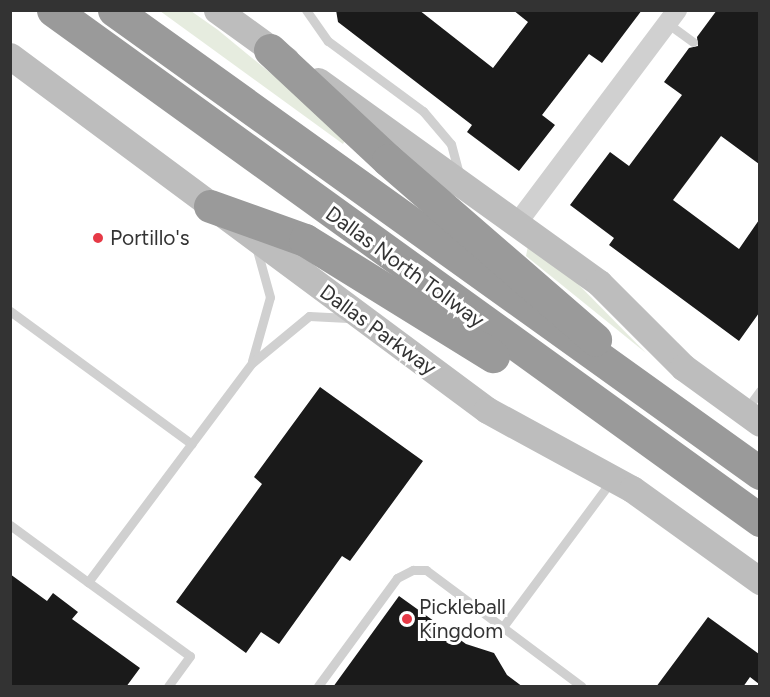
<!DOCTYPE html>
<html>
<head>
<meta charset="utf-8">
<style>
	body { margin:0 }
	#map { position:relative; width:770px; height:697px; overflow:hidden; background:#fff; font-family:Figtree,sans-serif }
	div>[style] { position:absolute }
	.green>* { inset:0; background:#e6ecdf }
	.building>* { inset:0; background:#1a1a1a }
	.lane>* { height:9px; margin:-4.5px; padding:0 4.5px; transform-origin:4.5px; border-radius:4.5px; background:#d0d0d0 }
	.street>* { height:20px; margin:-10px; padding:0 10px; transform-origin:10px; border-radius:10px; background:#d0d0d0 }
	.secondary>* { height:27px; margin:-13.5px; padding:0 13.5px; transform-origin:13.5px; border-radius:13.5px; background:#bdbdbd }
	.highway>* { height:33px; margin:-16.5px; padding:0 16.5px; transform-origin:16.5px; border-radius:16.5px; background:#9a9a9a }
	.dots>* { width:16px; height:16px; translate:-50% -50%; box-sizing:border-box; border:3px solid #fff; border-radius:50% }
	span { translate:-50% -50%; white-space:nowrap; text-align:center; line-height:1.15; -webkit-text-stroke:6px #fff; paint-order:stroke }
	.poi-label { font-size:21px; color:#333 }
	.left { translate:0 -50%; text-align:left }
	.street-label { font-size:21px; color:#333 }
	.frame { position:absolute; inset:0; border:12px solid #333; pointer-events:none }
</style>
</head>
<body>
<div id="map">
	<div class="green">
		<div style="clip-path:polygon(160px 11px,191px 11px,218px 30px,347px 136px,343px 144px)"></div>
		<div style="clip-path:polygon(528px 246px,577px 283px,646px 353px,526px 256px)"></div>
	</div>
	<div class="building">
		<div style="clip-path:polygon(336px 10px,419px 10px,493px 68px,528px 22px,513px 10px,642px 10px,602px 63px,589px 54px,542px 115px,555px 125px,519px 171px,467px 132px,472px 125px,338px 22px)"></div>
		<div style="clip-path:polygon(717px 10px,759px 10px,759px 164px,721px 136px,673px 200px,739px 249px,759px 220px,759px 313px,739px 341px,609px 245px,614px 238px,570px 205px,610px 152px,629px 166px,682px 95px,664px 82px,689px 48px,698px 46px,697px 37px)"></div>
		<div style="clip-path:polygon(320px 387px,423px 461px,350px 561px,342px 556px,279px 644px,261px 632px,246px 653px,176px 602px,262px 484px,254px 477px)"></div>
		<div style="clip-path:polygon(10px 574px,47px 601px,53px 593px,78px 612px,72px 619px,140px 668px,126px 687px,10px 687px)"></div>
		<div style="clip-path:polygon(399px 596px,466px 644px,494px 653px,507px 675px,523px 687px,333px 687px)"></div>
		<div style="clip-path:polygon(708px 617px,759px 654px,759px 684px,750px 677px,743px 687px,656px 687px)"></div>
	</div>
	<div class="lane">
		<div style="left:306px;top:10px;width:38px;rotate:55deg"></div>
		<div style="left:328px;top:41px;width:118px;rotate:36.4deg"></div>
		<div style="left:423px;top:111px;width:43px;rotate:49.7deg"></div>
		<div style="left:451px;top:144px;width:31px;rotate:75deg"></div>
		<div style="left:667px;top:23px;width:32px;rotate:36deg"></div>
		<div style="left:10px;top:311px;width:225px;rotate:36.2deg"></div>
		<div style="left:252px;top:361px;width:66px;rotate:-74.3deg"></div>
		<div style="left:270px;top:297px;width:49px;rotate:-105.5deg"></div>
		<div style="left:746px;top:410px;width:24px;rotate:-54deg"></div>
		<div style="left:10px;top:525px;width:97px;rotate:36.2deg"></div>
		<div style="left:88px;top:582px;width:274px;rotate:-53.2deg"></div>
		<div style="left:252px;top:363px;width:74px;rotate:-39.5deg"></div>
		<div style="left:309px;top:316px;width:39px;rotate:3deg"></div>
		<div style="left:88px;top:582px;width:126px;rotate:36deg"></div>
		<div style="left:190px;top:656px;width:37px;rotate:126deg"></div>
		<div style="left:502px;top:628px;width:184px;rotate:-53.4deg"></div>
		<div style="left:318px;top:686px;width:134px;rotate:-53.8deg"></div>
		<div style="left:397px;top:578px;width:18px;rotate:-27deg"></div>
		<div style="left:413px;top:570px;width:13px"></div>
		<div style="left:426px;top:570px;width:194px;rotate:36.8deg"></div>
	</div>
	<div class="street">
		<div style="left:518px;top:222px;width:265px;rotate:-53.1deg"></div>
	</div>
	<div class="secondary">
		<div style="left:217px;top:10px;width:85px;rotate:35.9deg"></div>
		<div style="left:10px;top:56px;width:594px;rotate:36.58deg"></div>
		<div style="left:487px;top:410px;width:165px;rotate:28.6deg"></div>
		<div style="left:632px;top:489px;width:158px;rotate:35.7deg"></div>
		<div style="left:318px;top:81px;width:346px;rotate:35.7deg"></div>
		<div style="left:599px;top:283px;width:119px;rotate:45deg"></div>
		<div style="left:683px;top:367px;width:95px;rotate:36deg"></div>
	</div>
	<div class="highway">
		<div style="left:53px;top:10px;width:872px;rotate:35.81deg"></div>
		<div style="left:114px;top:10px;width:795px;rotate:35.63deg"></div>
		<div style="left:270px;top:50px;width:161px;rotate:43deg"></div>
		<div style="left:388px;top:160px;width:274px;rotate:40.9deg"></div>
		<div style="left:210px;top:206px;width:101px;rotate:19.7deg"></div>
		<div style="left:305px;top:240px;width:221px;rotate:31.7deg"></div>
	</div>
	<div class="dots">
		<div style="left:98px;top:238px;background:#e63946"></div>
		<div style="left:407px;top:619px;background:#e63946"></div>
	</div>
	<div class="poi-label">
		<span class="left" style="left:110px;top:238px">Portillo's</span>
		<span class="left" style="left:419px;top:619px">Pickleball<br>Kingdom</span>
	</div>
	<div class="street-label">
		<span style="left:405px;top:267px;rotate:36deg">Dallas North Tollway</span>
		<span style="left:378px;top:330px;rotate:36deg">Dallas Parkway</span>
	</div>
	<div class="frame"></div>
</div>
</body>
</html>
